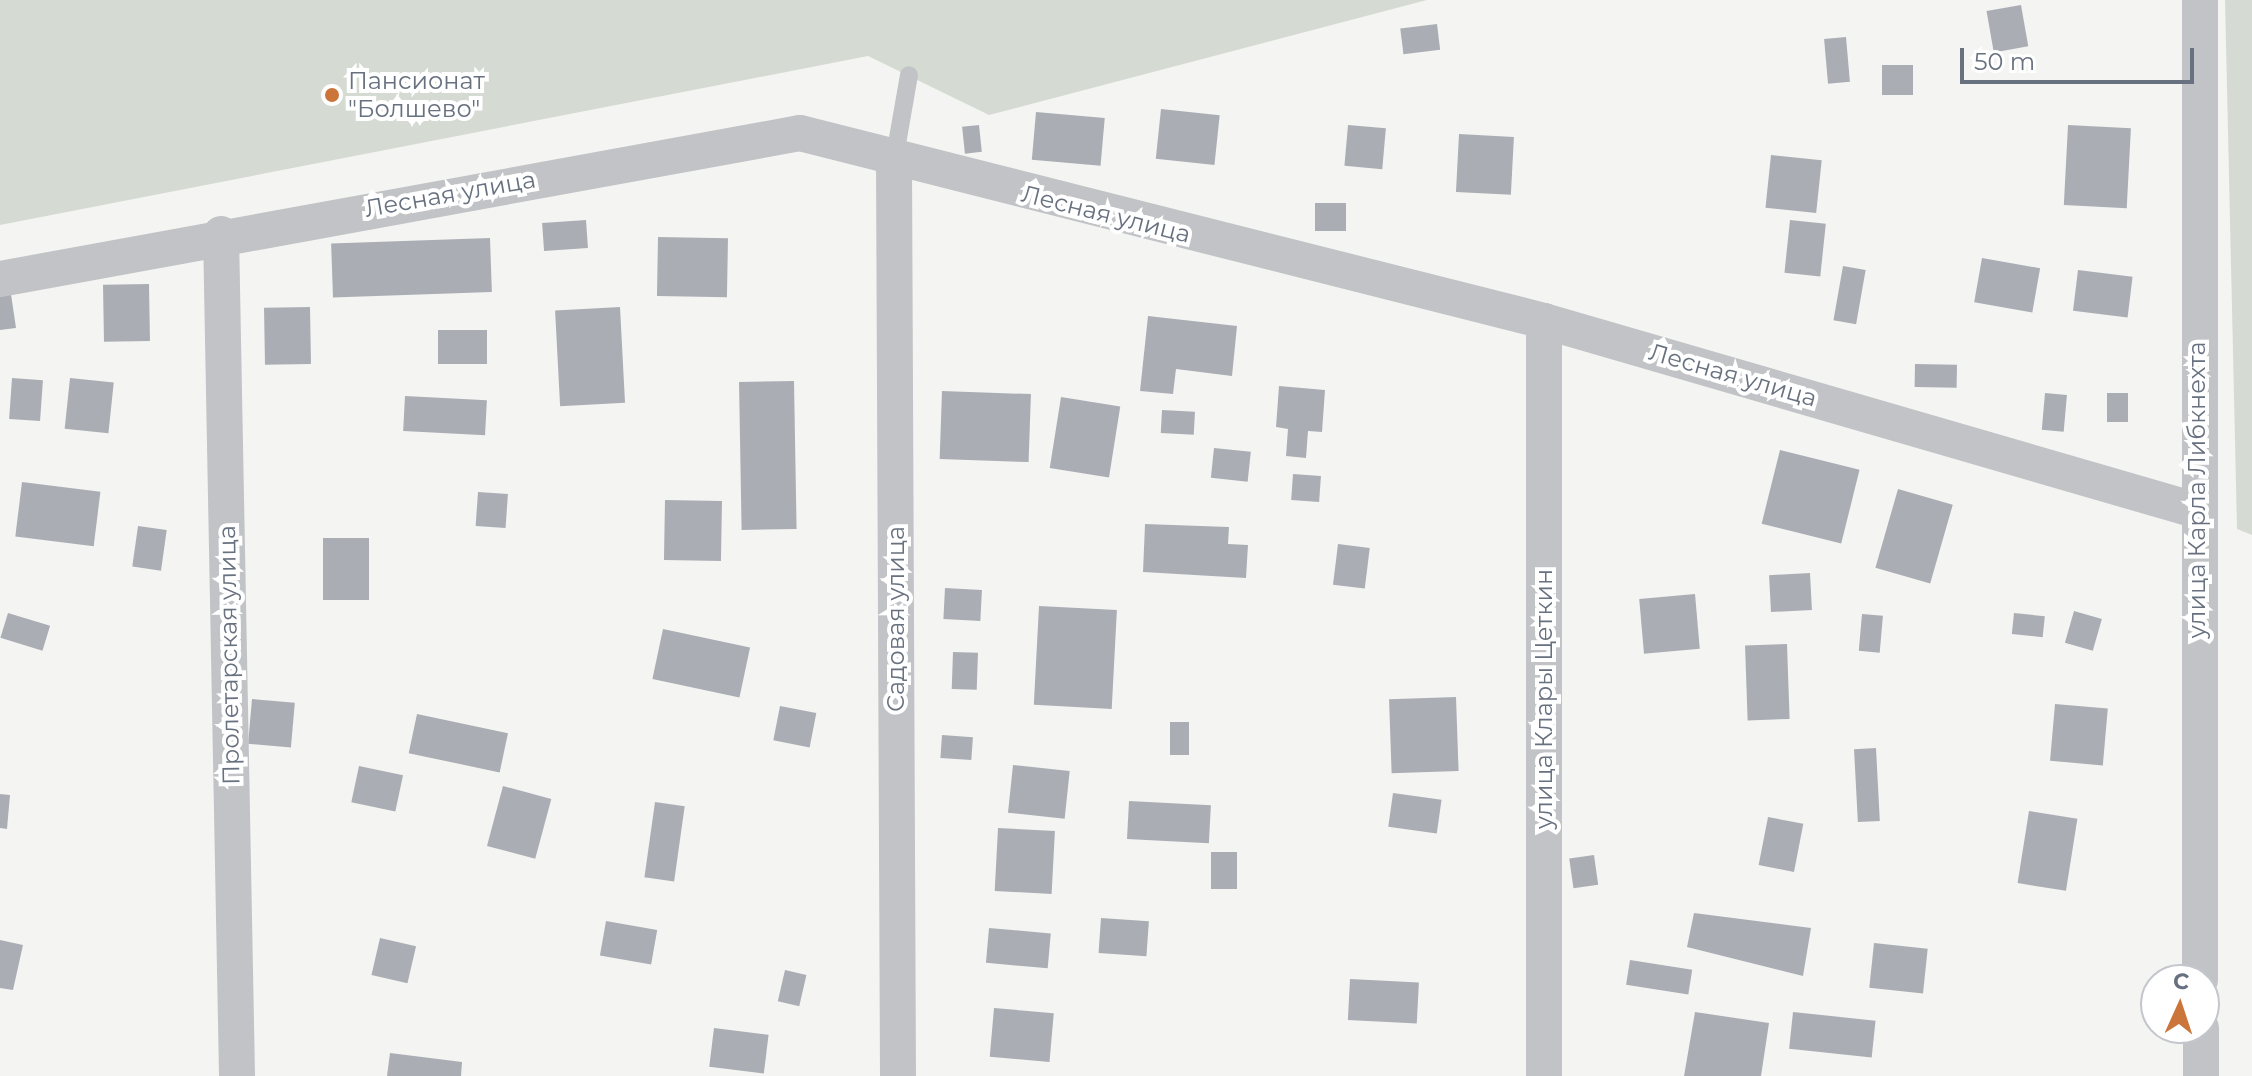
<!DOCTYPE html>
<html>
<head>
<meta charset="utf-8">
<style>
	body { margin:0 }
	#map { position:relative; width:2252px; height:1076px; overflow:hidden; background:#f4f5f2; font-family:Montserrat,sans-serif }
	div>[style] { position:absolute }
	.green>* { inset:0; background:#d5dbd3 }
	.building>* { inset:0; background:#aaaeb4; transform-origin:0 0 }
	.lane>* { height:18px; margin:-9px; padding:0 9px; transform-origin:9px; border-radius:9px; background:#c1c3c6 }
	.street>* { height:36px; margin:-18px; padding:0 18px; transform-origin:18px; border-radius:18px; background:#c1c3c6 }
	.dots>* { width:22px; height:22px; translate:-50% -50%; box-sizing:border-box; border:4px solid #fff; border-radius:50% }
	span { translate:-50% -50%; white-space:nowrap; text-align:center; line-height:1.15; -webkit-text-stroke:8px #fff; paint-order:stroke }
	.poi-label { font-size:24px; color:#68717f }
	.left { translate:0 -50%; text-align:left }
	.street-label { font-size:24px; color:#68717f }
	.north { position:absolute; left:2140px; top:964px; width:80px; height:80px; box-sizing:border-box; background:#fff; border:2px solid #c3c6cc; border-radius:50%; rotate:3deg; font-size:22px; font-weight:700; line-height:32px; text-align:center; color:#68717f }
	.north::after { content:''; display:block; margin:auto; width:28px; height:36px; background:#cb753b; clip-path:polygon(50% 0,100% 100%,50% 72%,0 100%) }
	.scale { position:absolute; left:1960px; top:48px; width:234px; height:36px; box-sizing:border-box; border:4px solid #68717f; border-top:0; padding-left:10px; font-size:24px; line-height:28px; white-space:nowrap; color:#68717f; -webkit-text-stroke:6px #fff; paint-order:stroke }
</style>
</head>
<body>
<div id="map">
	<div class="green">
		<div style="clip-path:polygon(0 0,1427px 0,989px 115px,868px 56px,0 225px)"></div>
		<div style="clip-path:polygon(2225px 0,2252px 0,2252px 535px,2237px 529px)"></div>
	</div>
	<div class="building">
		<div style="left:2021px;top:5px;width:42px;height:35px;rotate:80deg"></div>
		<div style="left:1437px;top:24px;width:26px;height:37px;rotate:83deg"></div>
		<div style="left:1846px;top:37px;width:45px;height:22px;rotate:85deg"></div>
		<div style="left:1882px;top:65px;width:31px;height:30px"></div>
		<div style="left:1161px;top:109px;width:59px;height:50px;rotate:6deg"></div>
		<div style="left:1036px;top:112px;width:69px;height:48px;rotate:5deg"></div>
		<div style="left:979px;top:125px;width:27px;height:17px;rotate:84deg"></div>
		<div style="left:1348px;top:125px;width:38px;height:41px;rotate:5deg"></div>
		<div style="left:2068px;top:125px;width:63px;height:80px;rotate:3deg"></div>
		<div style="left:1459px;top:134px;width:55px;height:58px;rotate:3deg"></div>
		<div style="left:1771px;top:155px;width:51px;height:53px;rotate:6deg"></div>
		<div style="left:1346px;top:203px;width:28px;height:31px;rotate:90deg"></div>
		<div style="left:586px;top:220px;width:28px;height:44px;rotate:86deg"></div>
		<div style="left:1790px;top:220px;width:36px;height:53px;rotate:6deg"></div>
		<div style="left:658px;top:237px;width:70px;height:59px;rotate:1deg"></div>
		<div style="left:490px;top:238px;width:54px;height:159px;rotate:88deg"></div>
		<div style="left:1982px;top:258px;width:59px;height:45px;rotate:10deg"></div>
		<div style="left:1843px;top:266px;width:23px;height:55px;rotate:10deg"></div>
		<div style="left:2078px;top:270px;width:55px;height:41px;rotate:7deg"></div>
		<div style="left:149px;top:284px;width:57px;height:46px;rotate:89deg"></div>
		<div style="clip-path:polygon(11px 294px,16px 328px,0 330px,0 295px)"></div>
		<div style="left:310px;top:307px;width:57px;height:46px;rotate:89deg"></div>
		<div style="left:620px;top:307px;width:96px;height:65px;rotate:87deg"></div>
		<div style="clip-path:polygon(1148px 316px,1237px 326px,1232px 376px,1176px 369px,1173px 394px,1140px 391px)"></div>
		<div style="left:438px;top:330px;width:49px;height:34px"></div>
		<div style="left:1915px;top:364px;width:42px;height:23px;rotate:1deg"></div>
		<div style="left:12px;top:378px;width:31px;height:41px;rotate:4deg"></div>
		<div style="left:70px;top:378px;width:44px;height:51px;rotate:6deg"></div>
		<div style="left:794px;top:381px;width:148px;height:55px;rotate:89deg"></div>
		<div style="clip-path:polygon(1279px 386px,1325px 390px,1322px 432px,1308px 431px,1306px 458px,1286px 456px,1288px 429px,1276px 427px)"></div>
		<div style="left:942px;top:391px;width:89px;height:68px;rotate:2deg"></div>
		<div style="left:2045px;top:393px;width:22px;height:37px;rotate:5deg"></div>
		<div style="left:2107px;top:393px;width:21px;height:29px"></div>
		<div style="left:405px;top:396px;width:82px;height:35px;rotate:3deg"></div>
		<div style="left:1061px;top:397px;width:60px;height:72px;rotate:9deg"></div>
		<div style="left:1162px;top:410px;width:33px;height:23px;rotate:3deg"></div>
		<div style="left:1214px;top:448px;width:37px;height:30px;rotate:6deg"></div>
		<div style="left:1780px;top:450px;width:82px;height:76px;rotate:14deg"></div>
		<div style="left:1293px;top:474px;width:28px;height:26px;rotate:4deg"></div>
		<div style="left:22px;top:482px;width:79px;height:55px;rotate:7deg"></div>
		<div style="left:1898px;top:489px;width:57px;height:82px;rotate:16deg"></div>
		<div style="left:478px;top:492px;width:30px;height:34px;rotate:4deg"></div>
		<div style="left:665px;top:500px;width:57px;height:60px;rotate:1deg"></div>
		<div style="clip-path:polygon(1145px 524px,1229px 527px,1228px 544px,1248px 545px,1246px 578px,1143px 572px)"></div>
		<div style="left:138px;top:526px;width:29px;height:41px;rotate:8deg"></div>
		<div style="left:323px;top:538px;width:46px;height:62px"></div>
		<div style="left:1338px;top:544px;width:32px;height:41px;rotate:7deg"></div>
		<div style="left:1810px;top:573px;width:37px;height:41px;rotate:87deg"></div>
		<div style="left:945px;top:588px;width:37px;height:31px;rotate:3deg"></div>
		<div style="left:1695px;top:594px;width:55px;height:56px;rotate:85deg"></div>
		<div style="left:1039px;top:606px;width:78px;height:99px;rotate:3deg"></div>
		<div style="left:2074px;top:611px;width:29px;height:33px;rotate:16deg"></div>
		<div style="left:8px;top:613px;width:44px;height:26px;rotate:17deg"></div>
		<div style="left:2014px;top:613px;width:31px;height:21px;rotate:6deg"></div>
		<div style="left:1862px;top:614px;width:21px;height:37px;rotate:5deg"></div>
		<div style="left:663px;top:629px;width:89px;height:51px;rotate:12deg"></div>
		<div style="left:1787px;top:644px;width:75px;height:42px;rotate:88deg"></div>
		<div style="left:953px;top:652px;width:25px;height:37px;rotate:2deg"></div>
		<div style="left:1456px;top:697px;width:74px;height:67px;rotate:88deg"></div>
		<div style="left:252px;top:699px;width:43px;height:45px;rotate:5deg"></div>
		<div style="left:2055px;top:704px;width:53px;height:57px;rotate:5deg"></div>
		<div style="left:780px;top:706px;width:37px;height:35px;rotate:11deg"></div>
		<div style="left:417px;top:714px;width:93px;height:40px;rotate:12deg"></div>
		<div style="left:1170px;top:722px;width:19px;height:33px"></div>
		<div style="left:942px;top:735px;width:31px;height:23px;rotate:4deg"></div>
		<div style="left:1876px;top:748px;width:73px;height:22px;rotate:87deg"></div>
		<div style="left:1013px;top:765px;width:57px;height:48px;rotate:6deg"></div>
		<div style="left:359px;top:766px;width:45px;height:37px;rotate:12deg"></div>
		<div style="left:503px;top:786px;width:50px;height:62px;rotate:15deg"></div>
		<div style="left:1393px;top:793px;width:49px;height:34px;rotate:8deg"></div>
		<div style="clip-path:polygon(0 794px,10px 795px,7px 829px,0 828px)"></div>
		<div style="left:1129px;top:801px;width:82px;height:38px;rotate:3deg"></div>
		<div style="left:655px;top:802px;width:30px;height:76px;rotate:8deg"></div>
		<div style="left:2029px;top:811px;width:49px;height:73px;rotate:9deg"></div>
		<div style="left:1768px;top:817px;width:36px;height:49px;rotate:11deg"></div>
		<div style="left:998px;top:828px;width:57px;height:63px;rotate:3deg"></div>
		<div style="left:1211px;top:852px;width:26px;height:37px"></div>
		<div style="left:1594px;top:855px;width:30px;height:25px;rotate:82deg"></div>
		<div style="clip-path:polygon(1694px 913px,1811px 928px,1803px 976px,1687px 947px)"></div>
		<div style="left:1101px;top:918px;width:48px;height:35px;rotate:4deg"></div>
		<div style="left:606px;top:921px;width:52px;height:35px;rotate:10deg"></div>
		<div style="left:989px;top:928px;width:62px;height:35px;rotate:5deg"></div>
		<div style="left:380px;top:938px;width:37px;height:38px;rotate:13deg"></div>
		<div style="clip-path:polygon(0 940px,23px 945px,13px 990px,0 988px)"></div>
		<div style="left:1874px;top:943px;width:54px;height:45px;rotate:6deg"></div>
		<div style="left:1630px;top:960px;width:63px;height:25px;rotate:9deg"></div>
		<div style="left:785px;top:970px;width:22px;height:32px;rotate:13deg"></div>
		<div style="left:1350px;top:979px;width:69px;height:41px;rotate:3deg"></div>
		<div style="left:994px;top:1008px;width:60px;height:49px;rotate:5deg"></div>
		<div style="clip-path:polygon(1695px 1012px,1769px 1023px,1761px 1076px,1684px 1076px)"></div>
		<div style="left:1793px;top:1012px;width:83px;height:37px;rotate:6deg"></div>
		<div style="left:714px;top:1028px;width:55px;height:39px;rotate:7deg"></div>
		<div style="clip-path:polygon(390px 1053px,462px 1062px,461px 1076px,387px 1076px)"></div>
	</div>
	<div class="lane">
		<div style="left:894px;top:161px;width:87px;rotate:-80.1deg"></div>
	</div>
	<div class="street">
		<div style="left:2200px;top:0;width:980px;rotate:90deg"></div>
		<div style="left:894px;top:161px;width:915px;rotate:89.75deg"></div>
		<div style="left:221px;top:234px;width:842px;rotate:88.91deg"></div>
		<div style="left:0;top:279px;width:813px;rotate:-10.34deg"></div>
		<div style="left:800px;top:133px;width:767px;rotate:14.18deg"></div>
		<div style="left:1544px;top:321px;width:678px;rotate:16.19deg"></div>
		<div style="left:2201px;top:1028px;width:48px;rotate:90deg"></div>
		<div style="left:1544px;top:1076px;width:755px;rotate:-90deg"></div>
	</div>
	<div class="dots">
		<div style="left:332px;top:95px;background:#cb753b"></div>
	</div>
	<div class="poi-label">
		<span class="left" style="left:348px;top:95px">Пансионат<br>"Болшево"</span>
	</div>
	<div class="street-label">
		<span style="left:450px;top:194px;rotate:-10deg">Лесная улица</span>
		<span style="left:1106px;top:214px;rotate:14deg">Лесная улица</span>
		<span style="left:1733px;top:375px;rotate:16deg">Лесная улица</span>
		<span style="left:2197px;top:490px;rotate:-90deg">улица Карла Либкнехта</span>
		<span style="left:896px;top:619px;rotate:-90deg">Садовая улица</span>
		<span style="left:229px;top:655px;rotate:-91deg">Пролетарская улица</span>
		<span style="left:1544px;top:699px;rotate:-90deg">улица Клары Цеткин</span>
	</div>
	<div class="north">С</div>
	<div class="scale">50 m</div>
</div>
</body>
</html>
